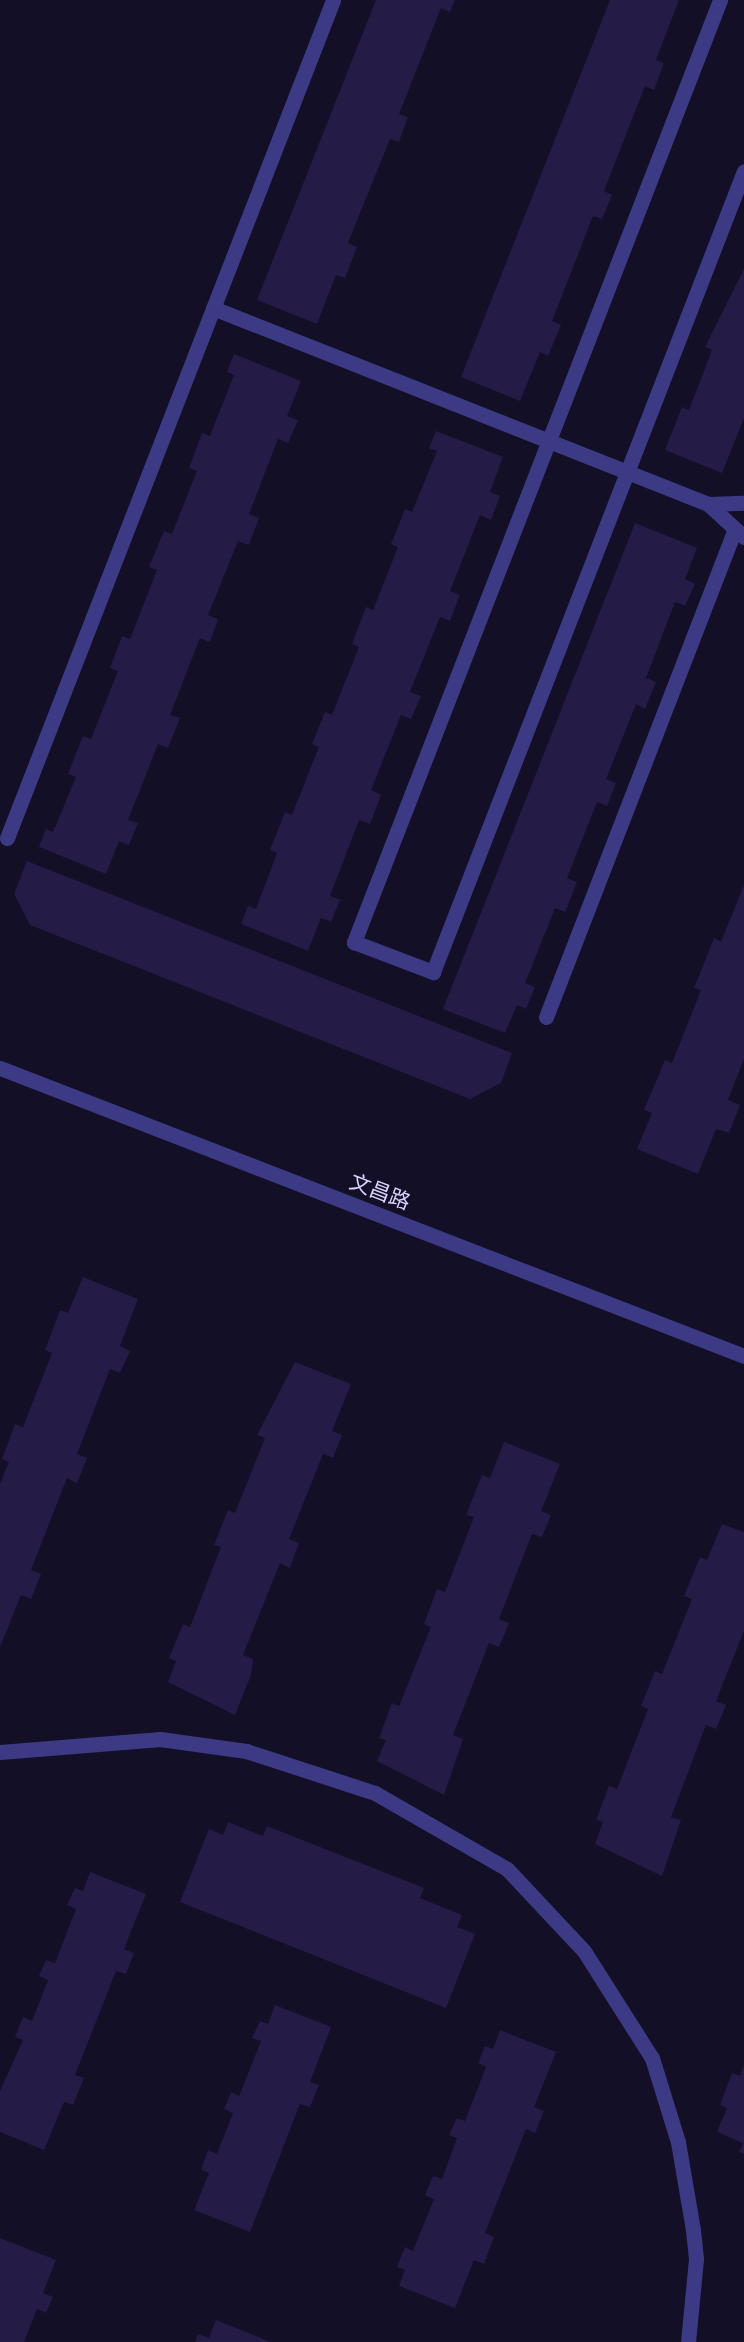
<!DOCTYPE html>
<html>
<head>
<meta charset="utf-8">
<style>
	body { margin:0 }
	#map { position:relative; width:744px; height:2342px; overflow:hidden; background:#130f26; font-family:Figtree,"Noto Sans SC",sans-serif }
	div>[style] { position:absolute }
	.building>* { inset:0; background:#241b47 }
	.minor>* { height:15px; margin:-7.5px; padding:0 7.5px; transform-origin:7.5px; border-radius:7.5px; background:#3d3a85 }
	span { translate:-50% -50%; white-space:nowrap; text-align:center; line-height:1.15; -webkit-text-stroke:5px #130f26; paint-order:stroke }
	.street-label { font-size:21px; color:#d9d4ff }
</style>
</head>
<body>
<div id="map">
	<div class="building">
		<div style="clip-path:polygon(376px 0,455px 0,450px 12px,441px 8px,399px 114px,408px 117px,399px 142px,390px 139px,348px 243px,357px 247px,345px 278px,336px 275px,317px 324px,257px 300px)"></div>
		<div style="clip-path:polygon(610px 0,679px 0,656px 60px,664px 63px,654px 90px,645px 86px,604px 191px,612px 195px,602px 219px,593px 216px,552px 321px,561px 325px,548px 356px,540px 352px,520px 401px,461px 377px)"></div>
		<div style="clip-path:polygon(744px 269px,744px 418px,722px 473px,665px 450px,682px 407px,689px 410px,712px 350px,705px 347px)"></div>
		<div style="clip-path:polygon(234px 354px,301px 381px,287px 416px,298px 420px,288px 443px,278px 439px,249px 514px,259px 518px,249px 545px,238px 541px,208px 615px,218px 619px,210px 642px,200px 638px,170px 715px,180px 718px,168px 748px,158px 744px,128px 820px,138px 823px,129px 845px,119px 841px,106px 874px,39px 847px,46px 829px,53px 832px,76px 777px,68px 774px,83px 736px,91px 739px,118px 671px,110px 668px,122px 636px,130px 639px,157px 570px,149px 567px,164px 531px,172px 534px,197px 471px,189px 468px,202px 433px,210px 436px,234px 375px,227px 372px)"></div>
		<div style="clip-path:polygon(436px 431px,503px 457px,490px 492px,500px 496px,491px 520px,480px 515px,450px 591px,460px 595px,450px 621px,440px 617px,410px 692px,421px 696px,411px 719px,401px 715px,371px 790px,381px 795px,370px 824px,359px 820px,330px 896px,340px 900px,331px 922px,321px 918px,308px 951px,241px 924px,248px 906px,256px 909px,277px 853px,270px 850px,285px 812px,292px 815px,319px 747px,312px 744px,325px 712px,332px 715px,359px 647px,352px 644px,366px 607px,373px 610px,398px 547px,391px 544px,405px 509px,412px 512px,437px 451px,429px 448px)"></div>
		<div style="clip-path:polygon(635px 523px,697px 548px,685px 579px,695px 584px,685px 606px,675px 602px,646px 678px,656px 682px,645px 709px,636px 704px,606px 779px,616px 783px,607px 806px,597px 802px,567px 878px,577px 882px,565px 912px,555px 908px,525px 983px,535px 987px,526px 1009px,517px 1005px,505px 1033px,443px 1009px)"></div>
		<div style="clip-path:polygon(27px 861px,512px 1053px,501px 1083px,470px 1099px,30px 925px,14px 894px)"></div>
		<div style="clip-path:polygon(744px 885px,744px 1059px,728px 1100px,740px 1105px,729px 1133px,716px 1129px,698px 1174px,637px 1149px,652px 1113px,644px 1110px,665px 1060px,672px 1063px,701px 990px,694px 988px,714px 938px,721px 942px)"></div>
		<div style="clip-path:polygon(83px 1277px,138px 1299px,120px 1346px,130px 1351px,120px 1373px,110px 1369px,77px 1454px,87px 1458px,77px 1483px,67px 1478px,31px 1570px,41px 1574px,31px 1599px,21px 1595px,0 1647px,0 1484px,9px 1462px,2px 1459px,15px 1424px,23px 1427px,52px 1353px,45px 1350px,60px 1310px,68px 1313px)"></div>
		<div style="clip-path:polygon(295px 1362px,351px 1384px,332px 1431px,342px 1435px,333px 1458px,323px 1454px,289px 1539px,299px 1543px,290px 1568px,280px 1563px,243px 1655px,253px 1659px,251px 1675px,235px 1715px,168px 1682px,176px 1661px,169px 1658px,183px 1624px,190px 1627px,221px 1547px,214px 1545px,228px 1510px,235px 1513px,265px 1438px,257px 1435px)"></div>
		<div style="clip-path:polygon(504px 1442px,560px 1464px,541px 1511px,551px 1515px,542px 1537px,532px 1534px,499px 1619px,509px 1623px,499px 1647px,489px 1643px,453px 1735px,463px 1739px,444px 1795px,377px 1761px,386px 1740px,379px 1738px,392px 1703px,399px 1706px,431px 1627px,424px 1624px,437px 1589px,445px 1592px,474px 1517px,466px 1515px,482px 1475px,490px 1478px)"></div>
		<div style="clip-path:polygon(722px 1524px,744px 1532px,744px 1631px,716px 1701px,726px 1705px,716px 1729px,706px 1725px,671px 1817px,681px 1820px,662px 1876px,595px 1844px,603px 1822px,596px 1820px,609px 1786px,617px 1789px,648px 1709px,641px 1706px,655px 1671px,662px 1674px,692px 1599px,684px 1596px,700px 1557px,707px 1560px)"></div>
		<div style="clip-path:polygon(228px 1822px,263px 1836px,267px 1826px,424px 1888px,420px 1898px,462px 1915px,457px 1927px,475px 1934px,446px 2008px,180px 1902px,209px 1829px,223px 1835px)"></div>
		<div style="clip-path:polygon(90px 1872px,146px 1894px,124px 1949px,134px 1953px,126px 1974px,116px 1971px,75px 2075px,84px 2078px,73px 2105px,64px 2102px,44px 2150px,0 2132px,0 2091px,23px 2040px,15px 2037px,23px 2017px,32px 2021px,48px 1980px,39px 1976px,46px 1960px,55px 1963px,76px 1909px,67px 1905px,75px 1888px,83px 1891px)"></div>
		<div style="clip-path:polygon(275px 2005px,331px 2027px,310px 2082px,319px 2085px,310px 2107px,300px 2104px,250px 2232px,194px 2210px,209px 2173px,201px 2170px,208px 2150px,217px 2154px,233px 2113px,224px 2109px,231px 2092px,239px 2096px,261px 2041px,252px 2038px,260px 2021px,268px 2024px)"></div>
		<div style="clip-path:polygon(500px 2030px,556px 2052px,534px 2107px,544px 2111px,535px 2133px,526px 2129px,485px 2233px,494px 2237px,484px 2264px,474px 2260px,455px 2308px,399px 2286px,405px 2270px,397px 2267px,405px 2247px,413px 2251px,434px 2199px,425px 2195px,433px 2176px,442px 2179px,457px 2138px,449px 2135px,457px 2118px,465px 2121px,486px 2067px,478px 2063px,485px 2046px,493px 2049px)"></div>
		<div style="clip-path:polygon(744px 2065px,744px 2154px,739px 2152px,743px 2143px,717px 2132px,727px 2108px,720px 2105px,732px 2073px,740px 2076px)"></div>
		<div style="clip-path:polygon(0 2238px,56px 2260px,43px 2293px,53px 2297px,46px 2313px,37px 2309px,24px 2342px,0 2342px)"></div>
		<div style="clip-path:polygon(216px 2320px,271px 2342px,195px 2342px,198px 2334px,209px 2338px)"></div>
	</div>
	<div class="minor">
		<div style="left:720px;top:0;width:1011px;rotate:111.23deg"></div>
		<div style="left:354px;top:942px;width:85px;rotate:20.8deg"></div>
		<div style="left:433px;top:972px;width:859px;rotate:-68.78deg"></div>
		<div style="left:213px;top:308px;width:532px;rotate:21.6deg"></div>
		<div style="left:708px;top:504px;width:49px;rotate:42.5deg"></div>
		<div style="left:708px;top:504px;width:36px;rotate:-2deg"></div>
		<div style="left:7px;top:838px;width:899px;rotate:-68.74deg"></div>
		<div style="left:546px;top:1017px;width:523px;rotate:-68.83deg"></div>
		<div style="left:0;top:1068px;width:798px;rotate:21.16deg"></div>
		<div style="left:0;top:1752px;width:161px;rotate:-4.6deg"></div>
		<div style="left:160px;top:1739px;width:87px;rotate:7.9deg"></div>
		<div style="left:246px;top:1751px;width:136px;rotate:18deg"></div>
		<div style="left:375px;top:1793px;width:152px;rotate:29.9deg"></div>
		<div style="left:507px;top:1869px;width:112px;rotate:46.8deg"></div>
		<div style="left:584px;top:1951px;width:127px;rotate:57.6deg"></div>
		<div style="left:652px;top:2058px;width:88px;rotate:72.8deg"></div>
		<div style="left:678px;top:2142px;width:89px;rotate:80.3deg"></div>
		<div style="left:693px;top:2230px;width:29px;rotate:84deg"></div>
		<div style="left:696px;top:2259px;width:83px;rotate:95.5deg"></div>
	</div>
	<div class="street-label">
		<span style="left:380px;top:1192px;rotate:21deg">文昌路</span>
	</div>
</div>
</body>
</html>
